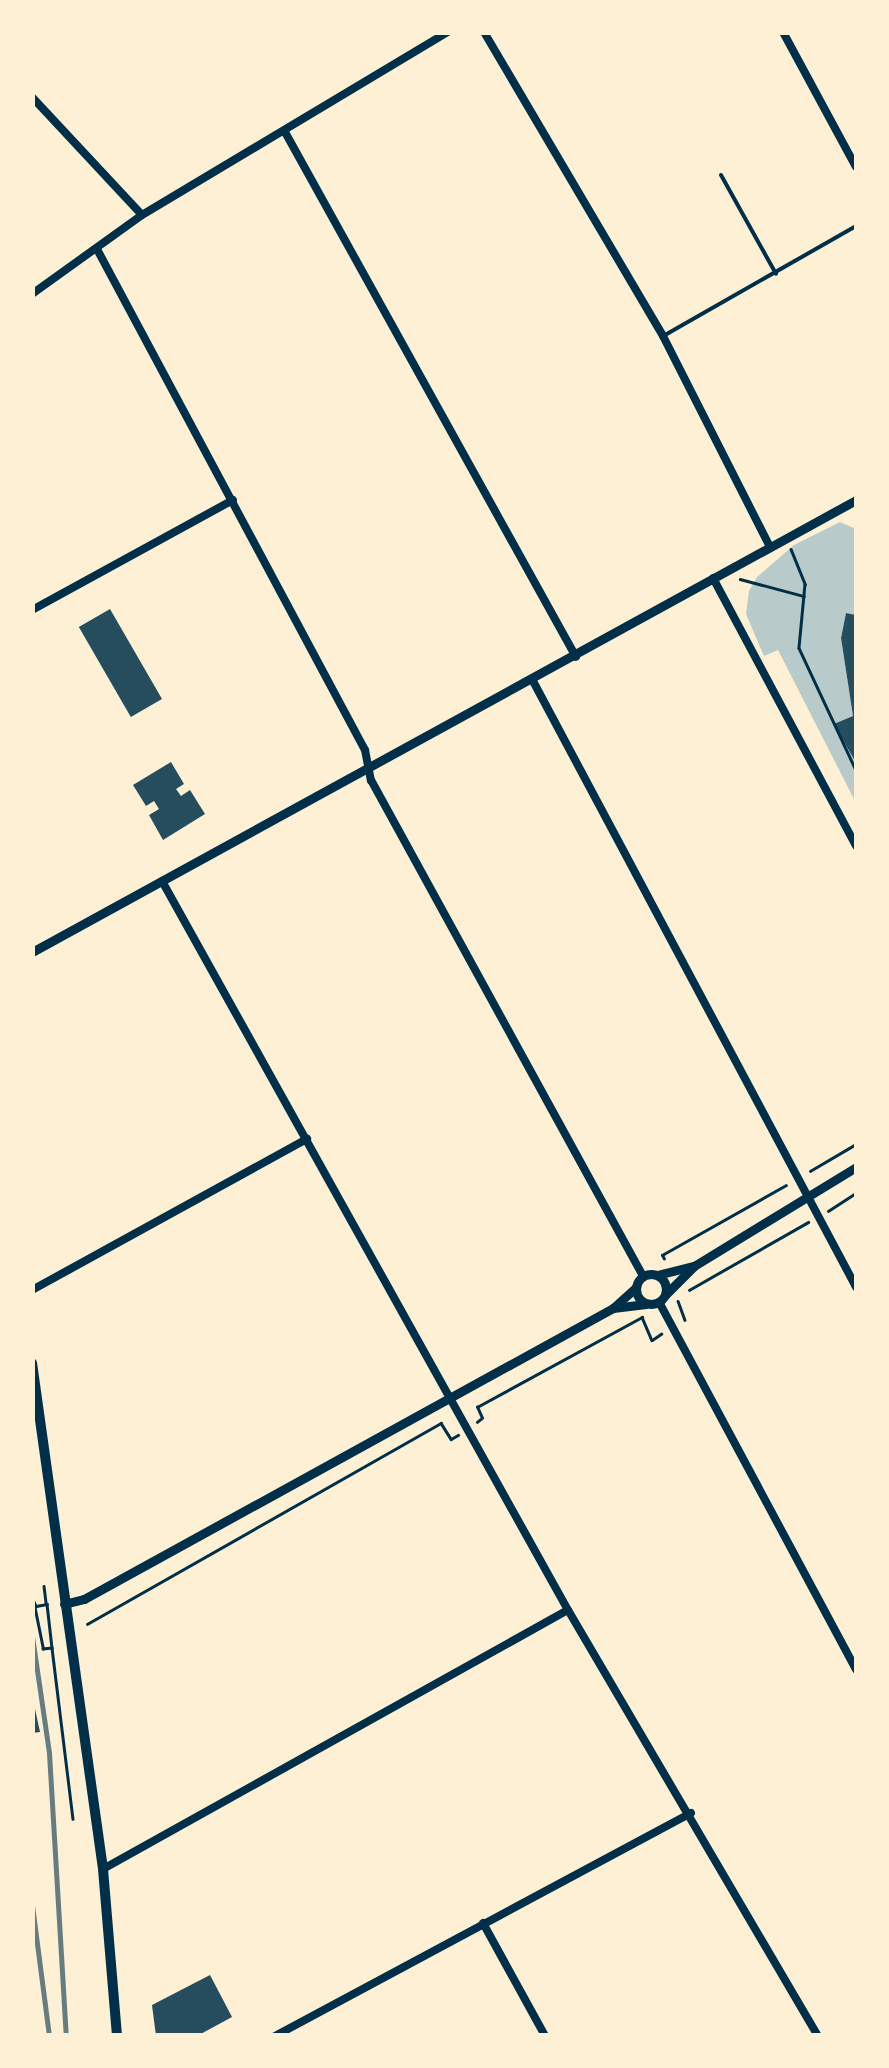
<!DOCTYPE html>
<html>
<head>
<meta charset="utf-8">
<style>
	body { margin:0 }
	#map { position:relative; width:889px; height:2068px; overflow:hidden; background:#fdf0d5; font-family:"Times New Roman",serif }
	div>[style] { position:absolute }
	.green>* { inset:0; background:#b9caca }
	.building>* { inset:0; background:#264d5e; transform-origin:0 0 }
	.path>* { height:2.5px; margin:-1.25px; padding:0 1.25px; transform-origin:1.25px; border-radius:1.25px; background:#003049 }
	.service>* { height:4px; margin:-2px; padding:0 2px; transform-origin:2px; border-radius:2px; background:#003049 }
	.minor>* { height:8px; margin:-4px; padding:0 4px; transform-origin:4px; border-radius:4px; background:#003049 }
	.tertiary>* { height:9px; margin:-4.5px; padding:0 4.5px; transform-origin:4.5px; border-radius:4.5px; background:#003049 }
	.tertiary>.ring { margin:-4.5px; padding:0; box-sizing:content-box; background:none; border:9px solid #003049; border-radius:50% }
	.secondary>* { height:10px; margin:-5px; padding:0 5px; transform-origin:5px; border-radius:5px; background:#003049 }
	.rail>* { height:5px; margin:-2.5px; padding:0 2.5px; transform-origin:2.5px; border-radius:2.5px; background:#657d81 }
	span { translate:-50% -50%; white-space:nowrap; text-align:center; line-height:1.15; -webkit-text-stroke:10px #fdf0d5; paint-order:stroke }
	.frame { position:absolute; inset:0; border:35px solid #fdf0d5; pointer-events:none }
</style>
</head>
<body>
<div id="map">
	<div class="green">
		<div style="clip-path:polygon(840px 522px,856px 529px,856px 615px,846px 613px,841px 638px,853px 716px,835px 725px,856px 763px,856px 803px,778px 650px,764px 656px,746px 614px,749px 591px,757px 577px,794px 545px)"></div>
	</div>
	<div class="building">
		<div style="left:110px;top:609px;width:104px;height:36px;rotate:60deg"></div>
		<div style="clip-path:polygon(846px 613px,856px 615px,856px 763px,834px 724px,853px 716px,841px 638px)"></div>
		<div style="clip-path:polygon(171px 762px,184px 784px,176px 789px,181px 796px,190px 790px,205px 814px,163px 840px,149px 815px,159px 809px,154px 801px,146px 806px,133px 785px)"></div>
		<div style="clip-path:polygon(32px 1695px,40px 1732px,32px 1733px)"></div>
		<div style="clip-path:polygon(210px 1975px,232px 2017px,197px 2036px,156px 2036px,152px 2005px)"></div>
	</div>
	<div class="path">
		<div style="left:791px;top:549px;width:38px;rotate:68deg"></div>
		<div style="left:805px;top:584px;width:64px;rotate:95.4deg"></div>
		<div style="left:799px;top:648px;width:135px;rotate:65deg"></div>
		<div style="left:740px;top:579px;width:66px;rotate:14.9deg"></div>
		<div style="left:810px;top:1171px;width:53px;rotate:-30.4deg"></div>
		<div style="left:828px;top:1211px;width:33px;rotate:-33deg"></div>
		<div style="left:664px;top:1259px;width:4px;rotate:-117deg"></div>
		<div style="left:662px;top:1255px;width:142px;rotate:-29.4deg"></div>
		<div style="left:689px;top:1290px;width:137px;rotate:-29.7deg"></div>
		<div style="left:678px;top:1301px;width:20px;rotate:70deg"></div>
		<div style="left:477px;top:1422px;width:6px;rotate:-39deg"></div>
		<div style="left:482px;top:1418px;width:12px;rotate:-114deg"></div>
		<div style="left:477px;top:1407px;width:188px;rotate:-28.6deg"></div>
		<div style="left:642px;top:1317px;width:25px;rotate:67deg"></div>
		<div style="left:652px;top:1340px;width:11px;rotate:-34deg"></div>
		<div style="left:44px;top:1586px;width:17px;rotate:83deg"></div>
		<div style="left:33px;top:1600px;width:7px;rotate:63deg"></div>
		<div style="left:36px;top:1606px;width:11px;rotate:-10deg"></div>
		<div style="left:47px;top:1604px;width:44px;rotate:83.5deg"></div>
		<div style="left:52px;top:1648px;width:9px;rotate:174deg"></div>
		<div style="left:43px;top:1649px;width:50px;rotate:-101.5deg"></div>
		<div style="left:87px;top:1624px;width:407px;rotate:-29.6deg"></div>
		<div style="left:441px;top:1423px;width:19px;rotate:58deg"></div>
		<div style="left:451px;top:1439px;width:8px;rotate:-30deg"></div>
		<div style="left:52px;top:1648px;width:172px;rotate:83deg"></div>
	</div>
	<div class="service">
		<div style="left:721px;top:175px;width:113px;rotate:60.9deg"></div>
		<div style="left:665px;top:335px;width:220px;rotate:-29.7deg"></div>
	</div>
	<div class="minor">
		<div style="left:484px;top:32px;width:353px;rotate:59.5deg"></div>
		<div style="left:663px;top:336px;width:237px;rotate:63.1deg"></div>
		<div style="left:783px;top:32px;width:153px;rotate:61.6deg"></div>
		<div style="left:32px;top:97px;width:161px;rotate:47deg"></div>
		<div style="left:285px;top:132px;width:600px;rotate:61deg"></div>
		<div style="left:98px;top:251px;width:566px;rotate:61.85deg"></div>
		<div style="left:365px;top:750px;width:31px;rotate:79deg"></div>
		<div style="left:371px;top:780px;width:566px;rotate:61.26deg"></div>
		<div style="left:32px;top:294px;width:135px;rotate:-35.7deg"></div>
		<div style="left:142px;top:215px;width:357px;rotate:-30.9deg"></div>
		<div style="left:713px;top:578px;width:304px;rotate:61.9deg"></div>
		<div style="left:32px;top:610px;width:229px;rotate:-28.7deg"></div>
		<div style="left:533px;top:681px;width:687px;rotate:61.94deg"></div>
		<div style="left:162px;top:881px;width:834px;rotate:60.89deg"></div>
		<div style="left:568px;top:1610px;width:494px;rotate:59.6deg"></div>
		<div style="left:32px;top:1290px;width:314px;rotate:-28.8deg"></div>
		<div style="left:659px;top:1302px;width:417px;rotate:61.8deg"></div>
		<div style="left:103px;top:1869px;width:532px;rotate:-29.12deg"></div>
		<div style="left:483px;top:1923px;width:129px;rotate:61.2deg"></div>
		<div style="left:275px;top:2036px;width:472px;rotate:-28.2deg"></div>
	</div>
	<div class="tertiary">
		<div style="left:32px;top:952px;width:940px;rotate:-28.75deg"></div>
		<div class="ring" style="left:636px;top:1274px;width:21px;height:21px"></div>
		<div style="left:657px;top:1275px;width:38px;rotate:-14deg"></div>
		<div style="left:665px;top:1295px;width:41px;rotate:-45deg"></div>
		<div style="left:694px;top:1266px;width:190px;rotate:-31.4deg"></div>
		<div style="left:613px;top:1308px;width:31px;rotate:-42deg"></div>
		<div style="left:64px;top:1604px;width:21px;rotate:-14deg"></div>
		<div style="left:84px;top:1599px;width:604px;rotate:-28.81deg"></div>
		<div style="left:613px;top:1308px;width:33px;rotate:-7deg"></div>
	</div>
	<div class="secondary">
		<div style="left:32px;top:1363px;width:511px;rotate:82.01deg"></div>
		<div style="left:103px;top:1869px;width:168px;rotate:85.2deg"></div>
	</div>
	<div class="rail">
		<div style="left:32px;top:1636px;width:118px;rotate:81.7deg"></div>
		<div style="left:49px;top:1753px;width:284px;rotate:86.6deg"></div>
		<div style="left:32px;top:1905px;width:132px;rotate:82.6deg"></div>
	</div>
	<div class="frame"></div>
</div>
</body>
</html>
